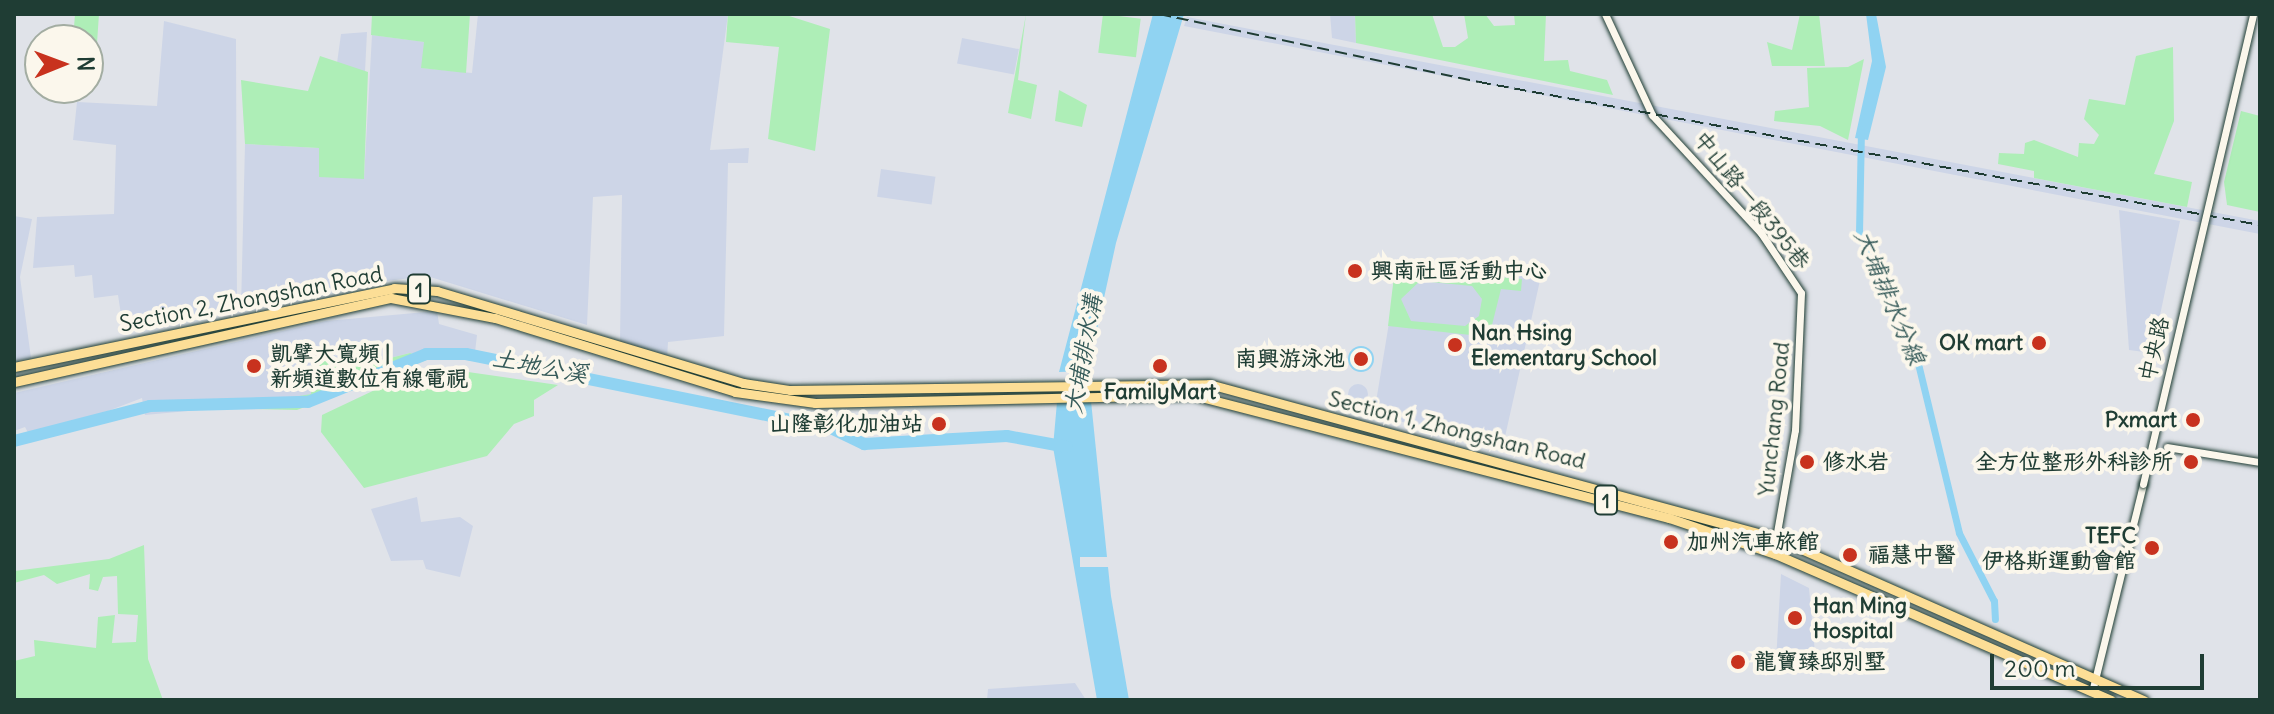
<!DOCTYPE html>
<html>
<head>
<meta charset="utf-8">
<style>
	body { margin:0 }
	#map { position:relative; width:2274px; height:714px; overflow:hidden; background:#e0e3e9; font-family:Delius,"LXGW WenKai TC",sans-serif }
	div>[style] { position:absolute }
	.built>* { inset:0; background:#cdd5e7; transform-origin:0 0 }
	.round { border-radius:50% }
	.green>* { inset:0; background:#aeeeb7; transform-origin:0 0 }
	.water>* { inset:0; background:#90d3f2 }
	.pier>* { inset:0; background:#e0e3e9; transform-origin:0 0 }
	.canal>* { height:7px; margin:-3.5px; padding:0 3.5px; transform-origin:3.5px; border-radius:3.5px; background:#90d3f2 }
	.river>* { height:12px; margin:-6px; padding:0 6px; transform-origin:6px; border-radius:6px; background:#90d3f2 }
	.roads { filter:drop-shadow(0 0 2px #1f3d34) drop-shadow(0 0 2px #1f3d34) }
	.minor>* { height:7px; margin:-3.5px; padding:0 3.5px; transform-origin:3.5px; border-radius:3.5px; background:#fbf7ec }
	.major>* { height:9px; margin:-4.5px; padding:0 4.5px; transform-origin:4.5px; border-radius:4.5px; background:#fcde96 }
	.rail>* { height:2px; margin-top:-1px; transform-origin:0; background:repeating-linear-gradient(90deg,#1f3d34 0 12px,transparent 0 18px) }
	.bridges { filter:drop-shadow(0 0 2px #1f3d34) drop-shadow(0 0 2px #1f3d34) }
	.minor-bridge>* { height:7px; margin:-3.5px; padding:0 3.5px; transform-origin:3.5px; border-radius:3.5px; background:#fbf7ec }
	.dots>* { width:22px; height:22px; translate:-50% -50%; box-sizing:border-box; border:4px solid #fbf7ec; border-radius:50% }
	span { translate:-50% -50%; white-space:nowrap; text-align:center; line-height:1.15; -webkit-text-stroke:8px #fbf7ec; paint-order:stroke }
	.shield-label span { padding:2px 6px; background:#fbf7ec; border:2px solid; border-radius:6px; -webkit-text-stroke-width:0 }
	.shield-label { font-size:20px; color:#1f3d34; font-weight:700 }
	.street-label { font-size:22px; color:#1f3d34 }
	.poi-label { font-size:22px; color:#1f3d34; font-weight:700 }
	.left { translate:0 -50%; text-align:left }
	.right { translate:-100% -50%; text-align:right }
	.water-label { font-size:24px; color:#365b5a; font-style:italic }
	.frame { position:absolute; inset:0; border:16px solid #1f3d34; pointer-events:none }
	.north { position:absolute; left:24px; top:24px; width:80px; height:80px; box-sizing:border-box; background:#fbf7ec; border:2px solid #a3ada2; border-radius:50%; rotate:89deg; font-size:22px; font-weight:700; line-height:32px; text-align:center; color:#1f3d34 }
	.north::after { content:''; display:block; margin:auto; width:28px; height:36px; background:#c8321e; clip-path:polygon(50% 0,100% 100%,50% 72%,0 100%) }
	.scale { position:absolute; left:1990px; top:654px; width:214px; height:36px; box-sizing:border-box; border:4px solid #1f3d34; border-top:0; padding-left:10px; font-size:24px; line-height:28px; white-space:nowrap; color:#1f3d34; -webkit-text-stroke:6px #fbf7ec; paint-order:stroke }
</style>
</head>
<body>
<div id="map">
	<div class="built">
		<div style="clip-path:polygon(478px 14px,728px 14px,710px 150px,749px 148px,748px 163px,728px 163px,724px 336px,668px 342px,667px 358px,620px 342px,622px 195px,593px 197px,587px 325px,427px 276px,313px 290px,241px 308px,245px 144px,319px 148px,364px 179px,372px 35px,425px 42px,422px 68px,472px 73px)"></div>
		<div style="clip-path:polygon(1330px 14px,1355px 14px,1356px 43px,1332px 38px)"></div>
		<div style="clip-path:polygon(1187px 17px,2260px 221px,2260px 234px,1184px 26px)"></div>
		<div style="clip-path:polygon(164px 21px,236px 39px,237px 308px,124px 334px,118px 295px,94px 298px,92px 275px,75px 277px,74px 265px,33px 268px,37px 217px,114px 214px,116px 145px,73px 140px,77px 102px,157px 106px)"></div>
		<div style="clip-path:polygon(367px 32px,365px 72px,344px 69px,337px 63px,341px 34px)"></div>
		<div style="left:962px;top:38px;width:58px;height:26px;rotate:11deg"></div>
		<div style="left:881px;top:169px;width:55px;height:28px;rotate:8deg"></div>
		<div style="clip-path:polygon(2119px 210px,2180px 221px,2152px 353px,2129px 350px)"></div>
		<div style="clip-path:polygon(14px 216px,32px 219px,20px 277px,31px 358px,14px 361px)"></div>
		<div style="clip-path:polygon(1399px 262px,1541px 276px,1502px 450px,1374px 414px)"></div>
		<div style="clip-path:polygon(437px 311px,439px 324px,477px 335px,474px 361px,410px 353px,366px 364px,349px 357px,312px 363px,311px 394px,298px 398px,253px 404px,235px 398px,220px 408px,145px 415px,142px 398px,32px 440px,25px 427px,14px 431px,14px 393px,326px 321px)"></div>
		<div class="round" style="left:1348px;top:384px;width:20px;height:20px"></div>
		<div style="clip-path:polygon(417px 497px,421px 522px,460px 517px,473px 526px,460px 577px,426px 569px,423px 560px,391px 561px,371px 509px)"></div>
		<div style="clip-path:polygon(1781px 574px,1809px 588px,1817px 674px,1776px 661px)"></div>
		<div style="clip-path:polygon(1075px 683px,1086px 700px,987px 700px,988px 689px)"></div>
	</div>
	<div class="green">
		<div style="clip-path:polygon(75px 14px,99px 14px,96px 58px,88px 57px,88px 40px,73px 40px)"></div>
		<div style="clip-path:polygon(372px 14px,470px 14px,466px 73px,421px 68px,424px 42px,371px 35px)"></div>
		<div style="clip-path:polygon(728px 14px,783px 14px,830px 29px,815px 151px,768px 139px,779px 47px,726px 42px)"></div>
		<div style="clip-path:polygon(1026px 14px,1018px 80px,1037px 85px,1031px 119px,1008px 113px)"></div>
		<div style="left:1103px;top:14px;width:38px;height:39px;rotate:7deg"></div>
		<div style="clip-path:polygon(1355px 14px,1432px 14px,1443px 47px,1455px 47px,1468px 38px,1464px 14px,1485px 14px,1494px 26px,1515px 25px,1514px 14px,1546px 14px,1544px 61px,1568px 60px,1570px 71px,1607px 80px,1613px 95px,1356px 43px)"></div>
		<div style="clip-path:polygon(1800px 14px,1819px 14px,1825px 66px,1772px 66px,1767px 42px,1792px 50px)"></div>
		<div style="clip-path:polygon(2173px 47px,2174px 121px,2154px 174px,2192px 182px,2187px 207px,2034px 178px,2034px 171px,1998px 164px,1999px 153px,2024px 154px,2025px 143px,2034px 140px,2078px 157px,2079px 143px,2094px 144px,2099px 135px,2084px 119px,2089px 99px,2125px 105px,2136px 56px)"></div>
		<div style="clip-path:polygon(320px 56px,368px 72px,364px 179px,319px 177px,319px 148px,245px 144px,241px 80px,308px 91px)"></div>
		<div style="clip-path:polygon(1864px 59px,1848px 140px,1820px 126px,1774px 121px,1775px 111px,1809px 107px,1807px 68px,1848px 67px)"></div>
		<div style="clip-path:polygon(1059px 90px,1087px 105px,1082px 127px,1055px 121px)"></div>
		<div style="clip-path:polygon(2241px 111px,2260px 116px,2260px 212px,2227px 205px,2224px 182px)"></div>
		<div style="clip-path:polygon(evenodd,1395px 268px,1522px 279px,1521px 291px,1501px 289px,1489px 337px,1388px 326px,1395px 268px,1420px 281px,1472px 286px,1482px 299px,1479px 316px,1465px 326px,1411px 321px,1401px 299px,1420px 281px)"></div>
		<div style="clip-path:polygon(410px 353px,429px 359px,297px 410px,220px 408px,235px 398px,253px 404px,311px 394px,312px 363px,349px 357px,366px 364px)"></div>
		<div style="clip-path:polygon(440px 368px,558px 385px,534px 400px,534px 416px,514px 424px,487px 456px,364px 488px,321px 432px,322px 415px,417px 370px)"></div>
		<div style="clip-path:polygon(144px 545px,148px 659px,163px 700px,14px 700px,14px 661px,35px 656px,34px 640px,96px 648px,98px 617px,115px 615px,112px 643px,136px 642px,138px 615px,118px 614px,117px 576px,103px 577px,98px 591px,89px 589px,90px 574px,57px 584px,44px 575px,14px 583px,14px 571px,109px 559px)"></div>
	</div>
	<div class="water">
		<div style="clip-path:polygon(1153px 14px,1184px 14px,1116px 243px,1088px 371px,1059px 372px)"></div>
		<div style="clip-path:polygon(1866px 14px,1876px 14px,1886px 67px,1868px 140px,1855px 138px,1872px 61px)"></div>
		<div class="round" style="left:1348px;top:346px;width:26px;height:26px"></div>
		<div style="clip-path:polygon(1091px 401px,1111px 596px,1129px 700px,1097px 700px,1053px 447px,1057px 402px)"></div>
	</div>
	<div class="pier">
		<div style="left:1080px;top:557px;width:31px;height:10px"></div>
	</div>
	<div class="canal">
		<div style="left:1861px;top:129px;width:107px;rotate:91.1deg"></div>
		<div style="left:1859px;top:236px;width:128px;rotate:64deg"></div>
		<div style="left:1915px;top:351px;width:187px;rotate:76.4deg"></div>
		<div style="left:1959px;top:533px;width:76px;rotate:62.8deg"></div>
		<div style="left:1994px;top:601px;width:18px;rotate:87deg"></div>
		<div style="left:1075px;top:403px;width:40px;rotate:-87.1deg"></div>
	</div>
	<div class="river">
		<div style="left:14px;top:441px;width:140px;rotate:-14.4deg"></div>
		<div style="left:150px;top:406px;width:158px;rotate:-1.5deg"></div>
		<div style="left:308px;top:402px;width:127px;rotate:-22.1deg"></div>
		<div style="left:426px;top:354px;width:40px"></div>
		<div style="left:466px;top:354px;width:372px;rotate:11.5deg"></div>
		<div style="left:831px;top:428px;width:37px;rotate:26deg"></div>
		<div style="left:864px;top:444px;width:143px;rotate:-3.2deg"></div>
		<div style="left:1007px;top:436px;width:61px;rotate:10.4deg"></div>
	</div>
	<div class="roads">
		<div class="minor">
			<div style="left:1605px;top:14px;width:111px;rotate:65deg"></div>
			<div style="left:1652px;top:115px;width:161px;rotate:47.3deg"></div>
			<div style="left:1761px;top:233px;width:72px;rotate:56.3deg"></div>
			<div style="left:1801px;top:293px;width:137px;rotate:92.5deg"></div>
			<div style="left:1795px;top:430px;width:110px;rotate:100deg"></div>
			<div style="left:2167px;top:447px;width:94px;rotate:9.2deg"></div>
			<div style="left:2092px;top:692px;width:214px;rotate:-76.2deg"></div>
		</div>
		<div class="major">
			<div style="left:14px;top:367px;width:388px;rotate:-11.7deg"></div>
			<div style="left:394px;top:288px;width:43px;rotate:4deg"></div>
			<div style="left:437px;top:291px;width:320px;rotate:16.7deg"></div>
			<div style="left:743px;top:383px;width:48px;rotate:8.5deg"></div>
			<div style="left:790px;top:390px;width:419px;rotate:-0.8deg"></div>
			<div style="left:1209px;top:384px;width:588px;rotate:15.2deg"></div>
			<div style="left:1776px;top:538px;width:402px;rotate:23.8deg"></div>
			<div style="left:14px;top:382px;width:386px;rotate:-12.6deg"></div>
			<div style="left:391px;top:298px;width:106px;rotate:10.9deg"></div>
			<div style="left:495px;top:318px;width:251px;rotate:17.1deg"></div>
			<div style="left:735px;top:392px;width:81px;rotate:7.8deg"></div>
			<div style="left:815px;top:403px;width:378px;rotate:-1.2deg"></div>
			<div style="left:1193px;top:395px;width:492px;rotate:14.5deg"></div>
			<div style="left:1669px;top:518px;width:112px;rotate:18.8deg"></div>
			<div style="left:1775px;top:554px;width:366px;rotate:23.5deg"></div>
		</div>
	</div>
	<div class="rail">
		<div style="left:1159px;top:14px;width:327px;rotate:12deg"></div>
		<div style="left:1479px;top:82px;width:794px;rotate:10.38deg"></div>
	</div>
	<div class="bridges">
		<div class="minor-bridge">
			<div style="left:2143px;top:484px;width:483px;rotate:-76.8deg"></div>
		</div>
	</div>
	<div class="dots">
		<div style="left:1355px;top:271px;background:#c8321e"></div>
		<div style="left:2039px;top:343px;background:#c8321e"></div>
		<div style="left:1455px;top:345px;background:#c8321e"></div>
		<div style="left:1361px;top:359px;background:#c8321e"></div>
		<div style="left:254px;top:366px;background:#c8321e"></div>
		<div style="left:1160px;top:366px;background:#c8321e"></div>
		<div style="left:2193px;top:420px;background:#c8321e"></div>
		<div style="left:939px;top:424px;background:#c8321e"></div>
		<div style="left:1807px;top:462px;background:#c8321e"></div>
		<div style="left:2191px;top:462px;background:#c8321e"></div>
		<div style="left:1671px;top:542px;background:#c8321e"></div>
		<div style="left:2152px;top:548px;background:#c8321e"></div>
		<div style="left:1850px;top:555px;background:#c8321e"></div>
		<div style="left:1795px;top:618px;background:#c8321e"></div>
		<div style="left:1738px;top:662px;background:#c8321e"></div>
	</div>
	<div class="shield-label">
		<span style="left:419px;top:289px">1</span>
		<span style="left:1606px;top:500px">1</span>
	</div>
	<div class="street-label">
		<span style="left:1752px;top:200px;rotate:51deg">中山路一段395巷</span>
		<span style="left:251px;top:299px;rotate:-11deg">Section 2, Zhongshan Road</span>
		<span style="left:2154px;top:349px;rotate:-77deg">中央路</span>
		<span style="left:1774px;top:419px;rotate:-84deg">Yunchang Road</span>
		<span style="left:1457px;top:430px;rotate:14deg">Section 1, Zhongshan Road</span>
	</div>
	<div class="poi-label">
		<span class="left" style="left:1371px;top:271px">興南社區活動中心</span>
		<span class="left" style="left:1471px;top:345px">Nan Hsing<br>Elementary School</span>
		<span class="right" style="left:2023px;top:343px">OK mart</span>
		<span class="left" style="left:270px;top:366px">凱擘大寬頻 |<br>新頻道數位有線電視</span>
		<span class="right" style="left:1345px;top:359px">南興游泳池</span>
		<span style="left:1160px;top:392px">FamilyMart</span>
		<span class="right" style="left:2177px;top:420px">Pxmart</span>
		<span class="right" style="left:923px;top:424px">山隆彰化加油站</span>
		<span class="left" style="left:1823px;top:462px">修水岩</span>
		<span class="right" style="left:2173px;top:462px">全方位整形外科診所</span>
		<span class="right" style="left:2136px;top:548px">TEFC<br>伊格斯運動會館</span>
		<span class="left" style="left:1687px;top:542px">加州汽車旅館</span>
		<span class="left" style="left:1868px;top:555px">福慧中醫</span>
		<span class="left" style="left:1813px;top:618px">Han Ming<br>Hospital</span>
		<span class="left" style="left:1754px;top:662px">龍寶臻邸別墅</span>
	</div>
	<div class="water-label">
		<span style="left:1890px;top:297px;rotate:67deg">大埔排水分線</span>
		<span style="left:1083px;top:354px;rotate:-80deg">大埔排水溝</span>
		<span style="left:540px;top:366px;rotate:10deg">土地公溪</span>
	</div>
	<div class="frame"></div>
	<div class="north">N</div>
	<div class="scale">200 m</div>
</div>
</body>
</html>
